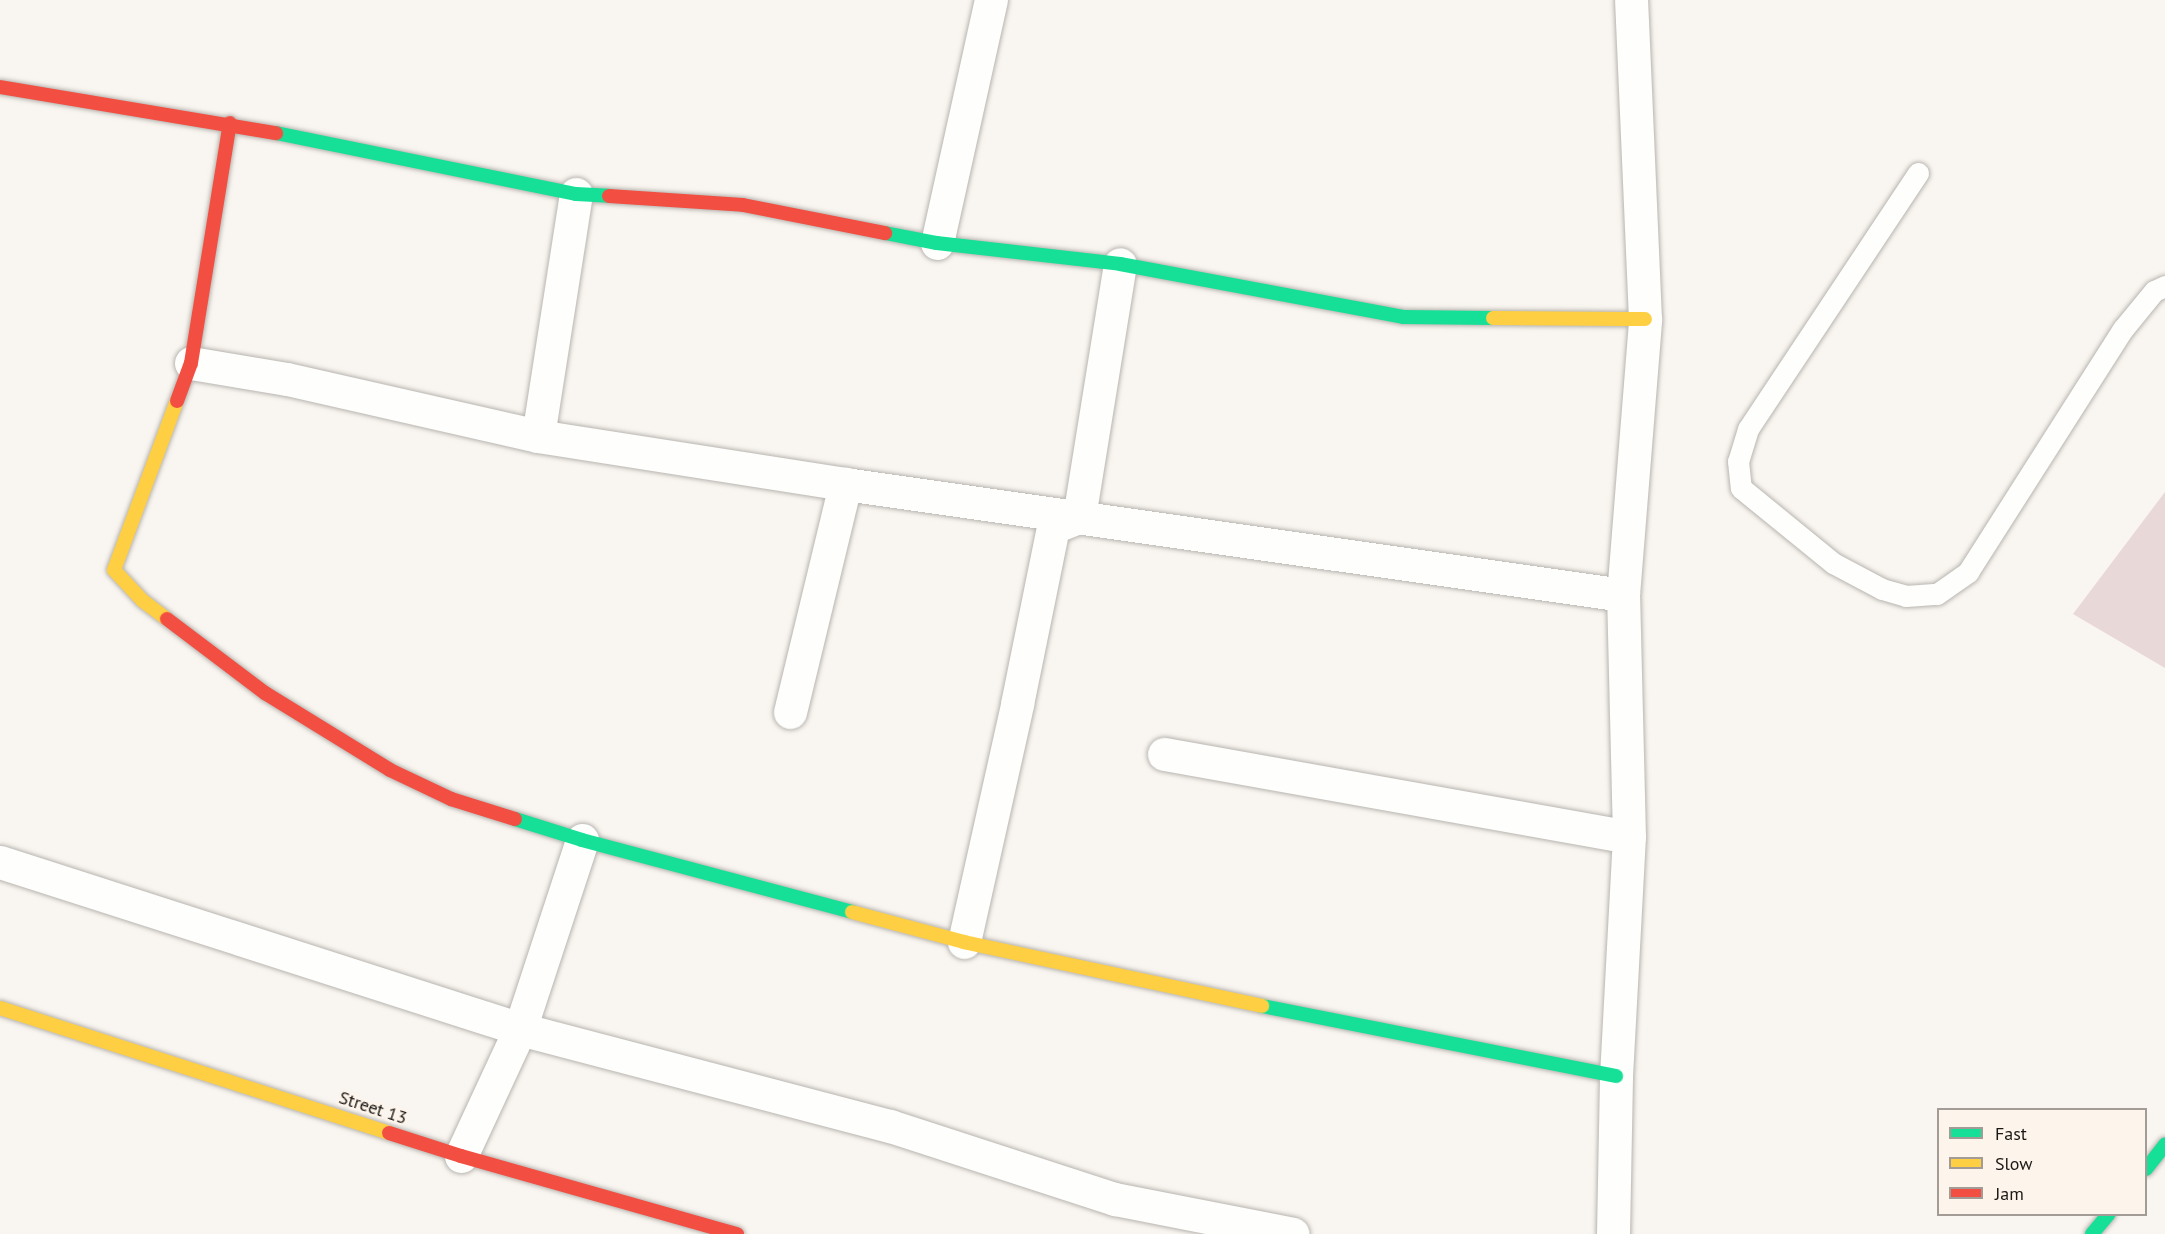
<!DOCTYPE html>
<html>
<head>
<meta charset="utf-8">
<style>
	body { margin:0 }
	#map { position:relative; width:2165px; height:1234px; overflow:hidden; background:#f9f5f0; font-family:"PT Sans",sans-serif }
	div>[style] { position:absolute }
	.green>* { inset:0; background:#e8d8d7 }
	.roads { filter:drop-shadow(0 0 2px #b8b5b0) drop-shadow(0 0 2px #b8b5b0) }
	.lane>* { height:21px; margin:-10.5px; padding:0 10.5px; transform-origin:10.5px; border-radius:10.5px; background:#fefefd }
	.street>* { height:33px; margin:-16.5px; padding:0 16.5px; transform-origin:16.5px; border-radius:16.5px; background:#fefefd }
	.fast>* { height:14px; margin:-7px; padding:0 7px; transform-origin:7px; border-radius:7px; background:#16e098 }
	.slow>* { height:14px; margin:-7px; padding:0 7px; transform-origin:7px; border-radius:7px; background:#ffcf43 }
	.jam>* { height:14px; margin:-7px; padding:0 7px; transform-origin:7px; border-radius:7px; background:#f24e42 }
	span { translate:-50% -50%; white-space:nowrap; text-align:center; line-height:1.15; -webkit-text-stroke:4.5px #fdf5ec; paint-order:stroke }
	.street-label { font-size:18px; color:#1b1714 }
	.legend { position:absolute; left:1937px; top:1108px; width:210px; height:108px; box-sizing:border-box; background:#fdf5ec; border:2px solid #a39c96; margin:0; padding:8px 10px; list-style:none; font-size:18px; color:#1b1714 }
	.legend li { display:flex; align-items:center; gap:12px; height:30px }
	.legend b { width:30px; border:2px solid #a39c96 }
</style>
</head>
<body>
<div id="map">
	<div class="green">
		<div style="clip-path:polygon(2165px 492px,2165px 668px,2073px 614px)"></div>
	</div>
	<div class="roads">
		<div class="lane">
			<div style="left:1918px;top:173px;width:307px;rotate:123.6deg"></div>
			<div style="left:1748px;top:429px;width:34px;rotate:107deg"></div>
			<div style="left:1738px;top:461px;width:27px;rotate:84deg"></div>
			<div style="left:1741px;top:488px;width:119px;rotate:39.2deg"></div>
			<div style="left:1833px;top:563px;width:55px;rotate:28deg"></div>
			<div style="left:1882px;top:589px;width:25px;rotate:16deg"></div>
			<div style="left:1906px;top:596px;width:31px;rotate:-4deg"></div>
			<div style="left:1937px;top:594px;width:38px;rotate:-35deg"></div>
			<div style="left:1968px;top:572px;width:288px;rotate:-57.5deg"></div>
			<div style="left:2123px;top:329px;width:49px;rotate:-50.8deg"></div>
			<div style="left:2154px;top:291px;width:12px;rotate:-24deg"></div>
		</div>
		<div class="street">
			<div style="left:937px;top:243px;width:249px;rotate:-77.5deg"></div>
			<div style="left:191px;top:363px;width:97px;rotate:9.5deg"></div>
			<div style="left:287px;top:379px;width:257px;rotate:12.8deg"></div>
			<div style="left:538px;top:436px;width:311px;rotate:8.9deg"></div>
			<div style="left:845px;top:484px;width:786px;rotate:8.12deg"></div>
			<div style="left:538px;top:436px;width:245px;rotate:-81.1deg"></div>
			<div style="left:790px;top:712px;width:235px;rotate:-76.4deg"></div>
			<div style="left:1164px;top:754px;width:472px;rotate:10.1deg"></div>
			<div style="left:0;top:862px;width:546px;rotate:17.8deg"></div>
			<div style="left:520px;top:1029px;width:383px;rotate:14.7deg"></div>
			<div style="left:890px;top:1126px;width:237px;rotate:18deg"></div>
			<div style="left:1115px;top:1199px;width:181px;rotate:11.1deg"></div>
			<div style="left:964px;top:942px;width:244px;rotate:-77.4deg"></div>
			<div style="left:1017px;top:704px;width:181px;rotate:-78.5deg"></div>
			<div style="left:1053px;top:527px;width:28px;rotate:-21deg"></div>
			<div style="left:1079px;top:517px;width:256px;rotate:-80.8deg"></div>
			<div style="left:461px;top:1156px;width:140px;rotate:-65.1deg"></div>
			<div style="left:520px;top:1029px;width:199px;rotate:-71.8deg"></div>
			<div style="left:1613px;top:1234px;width:158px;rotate:-88.9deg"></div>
			<div style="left:1616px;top:1076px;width:239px;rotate:-86.9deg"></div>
			<div style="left:1629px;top:837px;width:242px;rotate:-91.4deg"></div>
			<div style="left:1623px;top:595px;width:277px;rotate:-85.4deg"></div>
			<div style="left:1645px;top:319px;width:319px;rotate:-92.5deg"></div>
		</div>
		<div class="fast">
			<div style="left:276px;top:133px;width:306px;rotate:11.5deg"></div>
			<div style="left:576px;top:194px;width:33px;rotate:3deg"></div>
			<div style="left:885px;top:233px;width:53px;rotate:10.9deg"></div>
			<div style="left:937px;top:243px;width:184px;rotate:6.5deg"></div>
			<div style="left:1120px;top:264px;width:288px;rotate:10.6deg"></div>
			<div style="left:1403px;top:317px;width:90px;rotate:0.6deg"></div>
			<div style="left:515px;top:819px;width:70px;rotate:17.4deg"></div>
			<div style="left:582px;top:840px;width:279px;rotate:14.9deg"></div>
			<div style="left:1262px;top:1006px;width:361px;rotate:11.2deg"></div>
			<div style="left:2146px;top:1169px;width:31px;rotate:-52deg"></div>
			<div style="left:2092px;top:1234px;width:26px;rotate:-50deg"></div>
		</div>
		<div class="slow">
			<div style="left:1493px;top:318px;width:152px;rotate:0.4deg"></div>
			<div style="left:167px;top:619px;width:31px;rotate:-143deg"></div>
			<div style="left:142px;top:600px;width:41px;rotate:-133deg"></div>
			<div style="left:114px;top:570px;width:180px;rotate:-69.6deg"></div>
			<div style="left:852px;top:912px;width:116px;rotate:15deg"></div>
			<div style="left:964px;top:942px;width:305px;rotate:12.1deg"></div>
			<div style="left:0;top:1008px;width:409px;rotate:17.8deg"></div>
		</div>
		<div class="jam">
			<div style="left:0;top:87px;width:280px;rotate:9.5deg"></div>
			<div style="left:609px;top:196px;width:134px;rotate:3.8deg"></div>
			<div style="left:743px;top:205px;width:145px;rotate:11.2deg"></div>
			<div style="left:177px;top:401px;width:40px;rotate:-69.8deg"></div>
			<div style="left:191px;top:363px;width:243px;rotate:-80.8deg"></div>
			<div style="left:167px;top:619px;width:123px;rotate:37.1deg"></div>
			<div style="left:265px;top:693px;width:147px;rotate:31.6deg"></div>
			<div style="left:390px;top:770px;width:68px;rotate:25.4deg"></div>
			<div style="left:451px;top:799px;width:67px;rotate:17.4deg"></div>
			<div style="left:389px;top:1133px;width:76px;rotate:17.7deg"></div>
			<div style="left:461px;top:1156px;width:287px;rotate:15.8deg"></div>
		</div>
	</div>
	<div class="street-label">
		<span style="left:373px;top:1108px;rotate:18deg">Street 13</span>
	</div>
	<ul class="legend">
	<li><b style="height:8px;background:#16e098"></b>Fast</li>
	<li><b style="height:8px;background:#ffcf43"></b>Slow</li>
	<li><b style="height:8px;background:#f24e42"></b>Jam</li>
	</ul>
</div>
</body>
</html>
